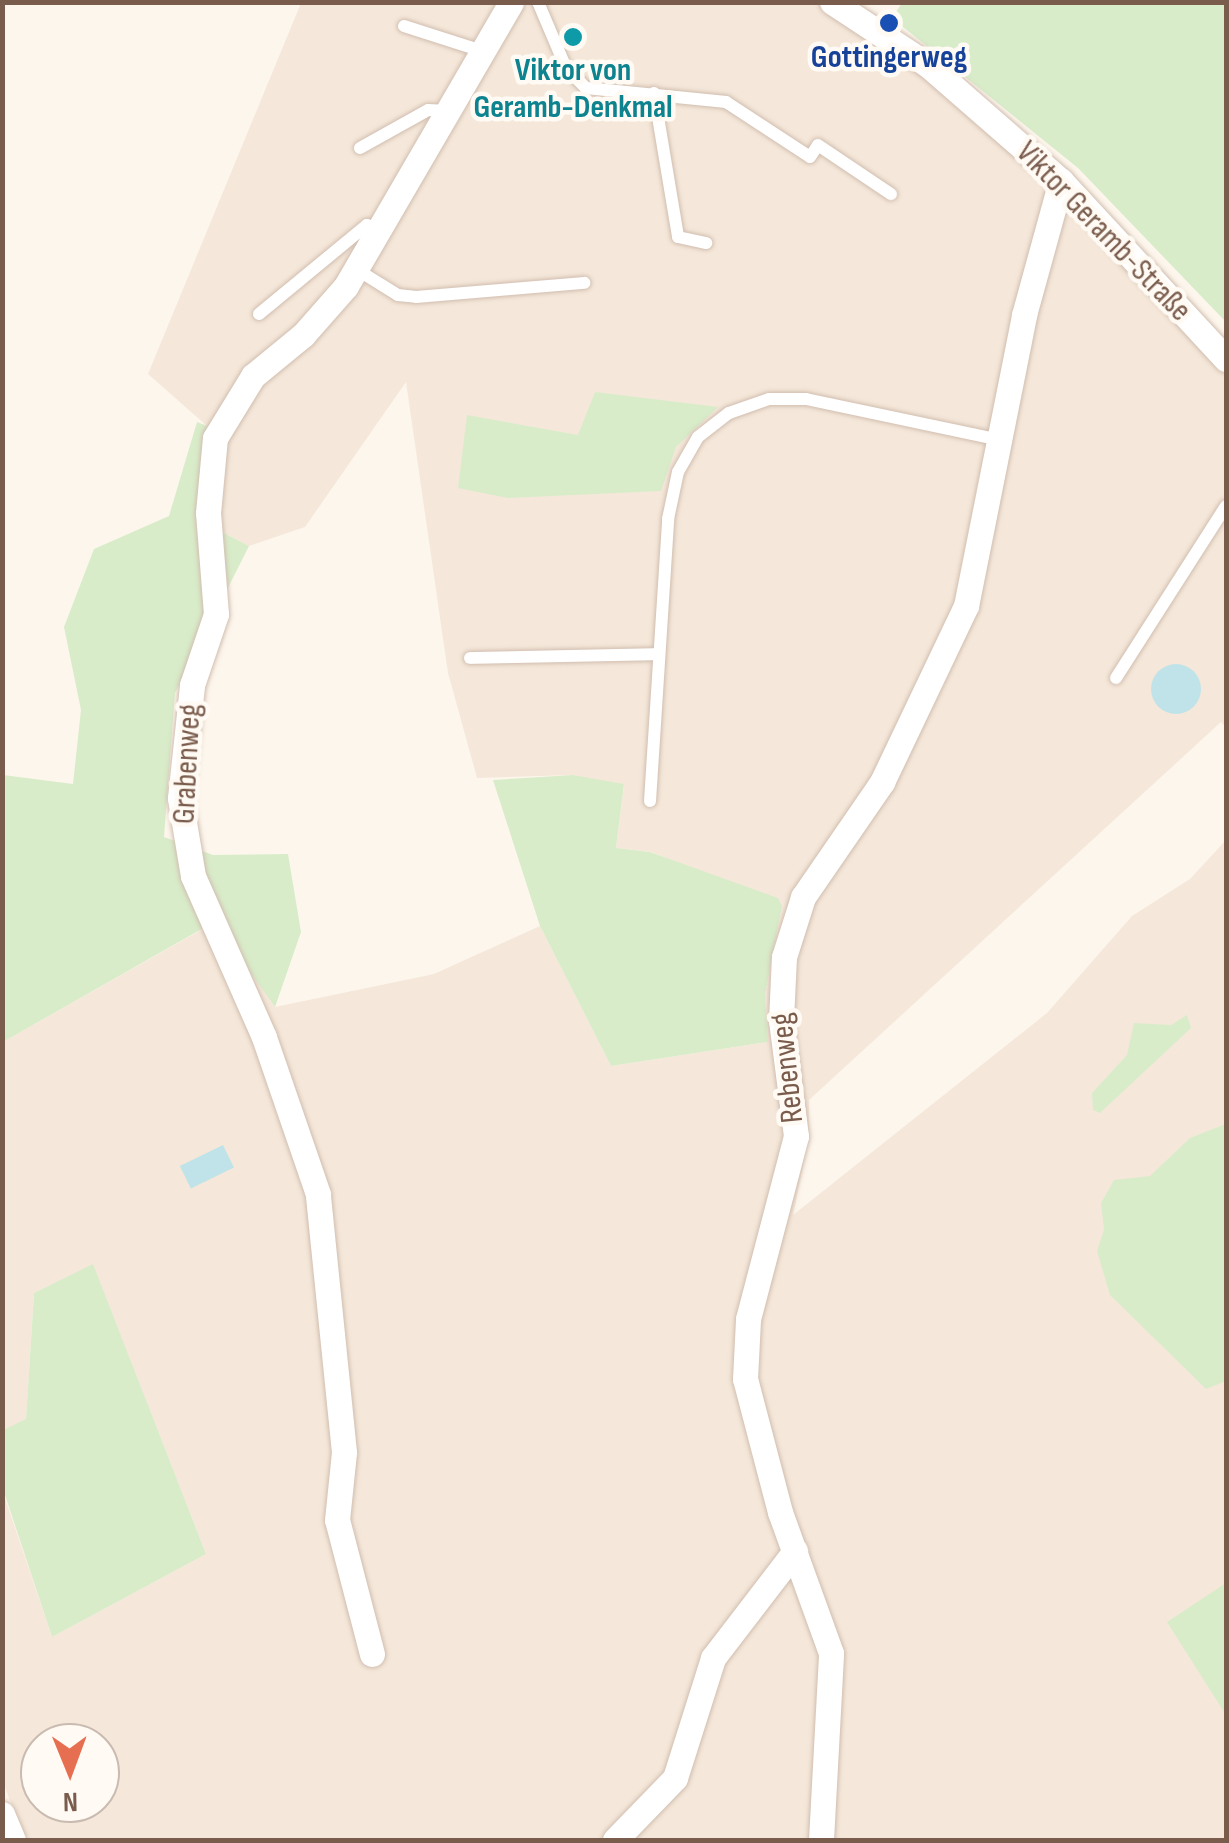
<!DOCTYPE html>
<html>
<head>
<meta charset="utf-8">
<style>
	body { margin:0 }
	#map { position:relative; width:1229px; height:1843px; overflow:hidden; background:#fdf6ec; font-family:"Sofia Sans Condensed",sans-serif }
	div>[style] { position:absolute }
	.residential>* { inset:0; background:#f5e8da }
	.green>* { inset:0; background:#d8ecc9 }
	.water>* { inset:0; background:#bfe3e8; transform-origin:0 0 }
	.round { border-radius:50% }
	.roads { filter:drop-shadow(0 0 2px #d1beb0) drop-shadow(0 0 2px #d1beb0) }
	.service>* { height:12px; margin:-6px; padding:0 6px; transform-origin:6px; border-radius:6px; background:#fff }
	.minor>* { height:25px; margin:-12.5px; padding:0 12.5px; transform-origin:12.5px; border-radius:12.5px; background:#fff }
	.dots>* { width:28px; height:28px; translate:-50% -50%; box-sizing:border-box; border:5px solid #fffaf3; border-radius:50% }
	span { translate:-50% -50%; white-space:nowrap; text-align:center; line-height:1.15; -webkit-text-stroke:9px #fffaf3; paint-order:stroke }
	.transit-label { font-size:32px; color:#164399; font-weight:700 }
	.culture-label { font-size:32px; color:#0d838f; font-weight:700 }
	.street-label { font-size:32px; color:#7a5c4d }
	.frame { position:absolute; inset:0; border:5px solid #7a5c4d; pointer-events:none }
	.north { position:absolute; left:20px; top:1723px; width:100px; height:100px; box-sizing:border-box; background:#fffaf3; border:2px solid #cabbb1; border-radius:50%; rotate:179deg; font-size:28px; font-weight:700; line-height:40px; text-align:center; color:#7a5c4d }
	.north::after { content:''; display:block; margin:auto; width:35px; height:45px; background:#e76f51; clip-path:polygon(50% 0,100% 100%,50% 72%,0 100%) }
</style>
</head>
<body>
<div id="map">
	<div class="residential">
		<div style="clip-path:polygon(evenodd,301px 3px,832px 3px,928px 65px,1226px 359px,1226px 728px,1221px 722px,809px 1100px,809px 1137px,793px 1215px,1047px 1013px,1132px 916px,1190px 879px,1226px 840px,1226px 1840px,25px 1840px,3px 1782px,2px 1489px,52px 1637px,206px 1554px,93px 1265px,34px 1293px,26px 1420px,3px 1430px,3px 1042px,215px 922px,275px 1007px,434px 974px,540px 926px,611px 1066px,768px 1042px,765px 995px,782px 906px,651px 852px,616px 848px,624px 785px,573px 775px,477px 778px,448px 673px,406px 382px,305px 527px,249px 546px,203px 522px,207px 426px,148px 374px,301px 3px,40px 1743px,100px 1743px,100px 1803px,40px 1803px,40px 1743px)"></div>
	</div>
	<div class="green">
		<div style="clip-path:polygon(902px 3px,1226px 3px,1226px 322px,1078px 168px,892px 18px)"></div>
		<div style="clip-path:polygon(595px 392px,718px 407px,676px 447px,661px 491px,508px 498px,458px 488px,467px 415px,578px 435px)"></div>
		<div style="clip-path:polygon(197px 422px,207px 426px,203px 522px,249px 546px,175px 693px,164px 837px,213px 855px,288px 854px,301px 932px,275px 1007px,214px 922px,3px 1042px,3px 775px,73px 784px,81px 710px,64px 627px,94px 549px,169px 516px)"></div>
		<div style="clip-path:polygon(573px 775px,624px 784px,616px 848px,650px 852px,778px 898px,782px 906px,765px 995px,768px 1042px,611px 1066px,540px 926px,493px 780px)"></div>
		<div style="clip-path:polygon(1187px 1015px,1191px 1028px,1100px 1113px,1093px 1110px,1092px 1093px,1127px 1055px,1134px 1023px,1171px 1025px)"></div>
		<div style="clip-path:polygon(1226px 1124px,1226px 1381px,1206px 1389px,1110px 1295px,1097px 1251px,1104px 1230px,1101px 1203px,1114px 1180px,1150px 1176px,1190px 1138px)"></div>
		<div style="clip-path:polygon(93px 1264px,206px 1554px,52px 1637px,3px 1489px,3px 1430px,26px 1419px,34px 1293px)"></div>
		<div style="clip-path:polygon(1226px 1583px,1226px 1715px,1167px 1622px)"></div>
	</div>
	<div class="water">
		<div class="round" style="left:1151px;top:664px;width:50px;height:50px"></div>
		<div style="left:223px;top:1145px;width:25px;height:48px;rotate:64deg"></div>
	</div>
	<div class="roads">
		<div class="service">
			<div style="left:538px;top:2px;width:72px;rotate:67deg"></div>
			<div style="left:566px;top:68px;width:28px;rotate:45deg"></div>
			<div style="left:586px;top:88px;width:141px;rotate:5.7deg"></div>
			<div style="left:726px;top:102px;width:100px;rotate:33.2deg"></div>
			<div style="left:810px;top:157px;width:14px;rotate:-56deg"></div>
			<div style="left:818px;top:145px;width:88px;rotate:33.9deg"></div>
			<div style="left:404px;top:26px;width:82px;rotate:17.8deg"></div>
			<div style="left:654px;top:93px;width:146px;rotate:80.5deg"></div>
			<div style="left:678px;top:237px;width:29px;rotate:12deg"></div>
			<div style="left:360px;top:148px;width:78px;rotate:-29.2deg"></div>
			<div style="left:428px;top:110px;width:20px;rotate:3deg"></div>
			<div style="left:356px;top:269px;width:49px;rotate:31.8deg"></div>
			<div style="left:398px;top:295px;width:18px;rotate:6deg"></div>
			<div style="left:416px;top:297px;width:169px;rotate:-4.8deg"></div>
			<div style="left:259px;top:314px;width:140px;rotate:-39.5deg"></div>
			<div style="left:367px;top:225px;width:14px;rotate:25deg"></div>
			<div style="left:470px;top:658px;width:189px;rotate:-1.2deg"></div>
			<div style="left:1116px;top:678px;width:204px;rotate:-57.4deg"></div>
			<div style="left:650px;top:801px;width:283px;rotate:-86.3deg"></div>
			<div style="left:668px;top:519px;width:48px;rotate:-78deg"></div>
			<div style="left:678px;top:472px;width:40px;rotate:-60.3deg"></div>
			<div style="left:698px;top:437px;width:39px;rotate:-38deg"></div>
			<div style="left:729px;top:413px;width:42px;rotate:-19.3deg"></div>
			<div style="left:769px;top:399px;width:37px"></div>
			<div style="left:806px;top:399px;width:198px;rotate:11.9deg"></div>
		</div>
		<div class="minor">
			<div style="left:832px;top:2px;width:115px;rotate:33.3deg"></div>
			<div style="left:928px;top:65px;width:176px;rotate:41.1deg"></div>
			<div style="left:1061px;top:181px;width:243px;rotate:47.2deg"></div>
			<div style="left:372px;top:1654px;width:138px;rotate:-104.6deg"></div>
			<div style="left:337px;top:1520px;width:68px;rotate:-84.1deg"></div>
			<div style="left:344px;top:1452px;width:259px;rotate:-95.8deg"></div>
			<div style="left:318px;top:1194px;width:166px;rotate:-109deg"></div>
			<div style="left:264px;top:1037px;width:176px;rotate:-113.8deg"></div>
			<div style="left:193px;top:876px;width:79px;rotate:-99.5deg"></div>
			<div style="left:180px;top:798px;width:114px;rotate:-83.9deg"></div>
			<div style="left:192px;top:685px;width:75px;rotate:-71.3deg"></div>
			<div style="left:216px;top:614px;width:101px;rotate:-94.5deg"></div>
			<div style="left:208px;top:513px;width:75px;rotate:-84.7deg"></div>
			<div style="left:215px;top:438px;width:73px;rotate:-58.5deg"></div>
			<div style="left:253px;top:376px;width:65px;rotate:-39.4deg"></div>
			<div style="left:303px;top:335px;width:65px;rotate:-48.7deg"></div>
			<div style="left:346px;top:286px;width:328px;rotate:-59.8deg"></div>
			<div style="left:2px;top:1814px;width:28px;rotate:67deg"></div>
			<div style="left:615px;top:1840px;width:86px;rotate:-45.9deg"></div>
			<div style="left:675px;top:1778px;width:126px;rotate:-72.4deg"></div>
			<div style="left:713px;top:1658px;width:135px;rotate:-52.5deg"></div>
			<div style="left:821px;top:1840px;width:187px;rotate:-86.9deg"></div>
			<div style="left:831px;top:1653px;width:150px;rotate:-109.9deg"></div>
			<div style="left:780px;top:1512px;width:138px;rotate:-104.7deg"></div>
			<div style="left:745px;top:1379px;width:60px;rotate:-87.1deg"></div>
			<div style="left:748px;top:1319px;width:189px;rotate:-75.3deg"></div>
			<div style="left:796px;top:1136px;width:117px;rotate:-97.4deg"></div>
			<div style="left:781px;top:1020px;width:63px;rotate:-87.3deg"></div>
			<div style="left:784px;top:957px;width:63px;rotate:-72.4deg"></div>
			<div style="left:803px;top:897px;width:140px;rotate:-55.5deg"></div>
			<div style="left:882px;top:782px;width:195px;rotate:-64.5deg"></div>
			<div style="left:966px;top:606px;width:297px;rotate:-78.7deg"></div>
			<div style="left:1024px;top:315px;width:139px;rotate:-74.6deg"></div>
		</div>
	</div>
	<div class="dots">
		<div style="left:889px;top:23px;background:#1a4fb4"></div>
		<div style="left:573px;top:37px;background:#0f9aa8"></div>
	</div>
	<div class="transit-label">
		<span style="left:889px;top:58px">Gottingerweg</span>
	</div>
	<div class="culture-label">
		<span style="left:573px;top:90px">Viktor von<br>Geramb-Denkmal</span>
	</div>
	<div class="street-label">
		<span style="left:1103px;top:232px;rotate:46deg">Viktor Geramb-Straße</span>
		<span style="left:188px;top:764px;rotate:-87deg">Grabenweg</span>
		<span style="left:788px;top:1068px;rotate:-96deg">Rebenweg</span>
	</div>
	<div class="frame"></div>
	<div class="north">N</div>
</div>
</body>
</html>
